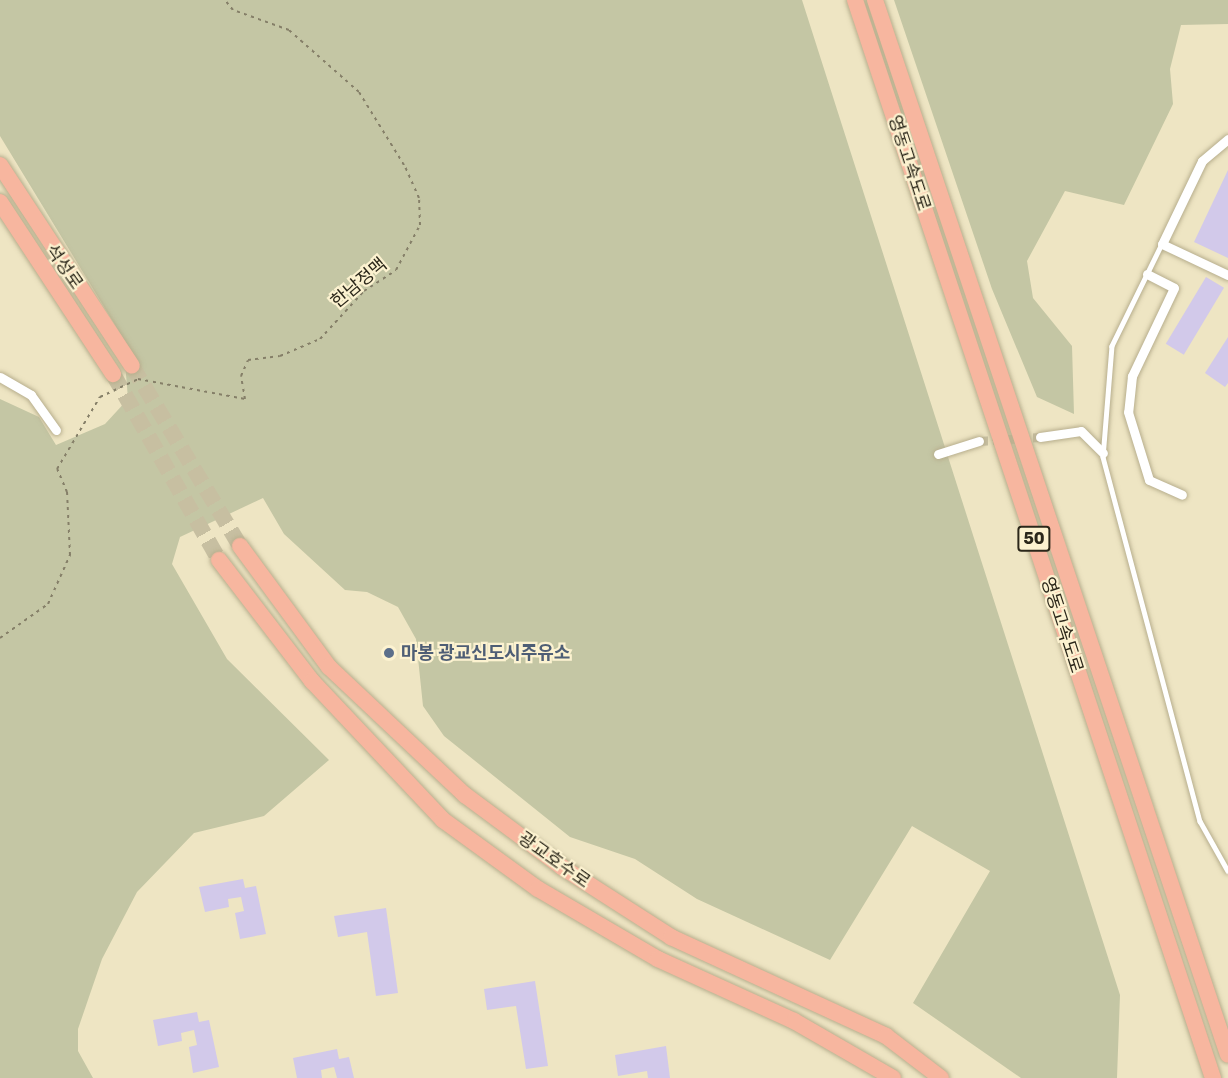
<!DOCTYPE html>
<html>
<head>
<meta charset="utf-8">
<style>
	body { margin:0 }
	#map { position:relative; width:1228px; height:1078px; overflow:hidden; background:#eee5c3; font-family:Rubik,"Noto Sans KR",sans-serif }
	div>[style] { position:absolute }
	.green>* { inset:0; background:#c4c6a4 }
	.building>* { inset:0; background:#d2c9ea; transform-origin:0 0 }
	.street-tunnel>* { height:9px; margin-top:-4.5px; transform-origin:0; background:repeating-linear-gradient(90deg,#c7bfa1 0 9px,transparent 0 13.5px) }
	.highway-tunnel>* { height:16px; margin-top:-8px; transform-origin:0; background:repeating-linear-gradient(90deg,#c7bfa1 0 16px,transparent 0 24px) }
	.path>* { height:2px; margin-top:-1px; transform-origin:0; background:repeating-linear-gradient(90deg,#857f68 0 3px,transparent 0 7.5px) }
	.roads { filter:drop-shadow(0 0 2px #b7ae8d) drop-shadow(0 0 2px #b7ae8d) }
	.lane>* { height:4.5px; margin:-2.25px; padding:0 2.25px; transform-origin:2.25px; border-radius:2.25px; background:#fff }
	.street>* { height:9px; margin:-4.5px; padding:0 4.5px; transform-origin:4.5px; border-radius:4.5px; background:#fff }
	.highway>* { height:16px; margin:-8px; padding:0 8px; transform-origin:8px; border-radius:8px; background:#f7b69f }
	.dots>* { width:16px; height:16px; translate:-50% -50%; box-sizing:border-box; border:3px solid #fcf2d0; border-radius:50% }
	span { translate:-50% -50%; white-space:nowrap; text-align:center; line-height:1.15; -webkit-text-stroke:4.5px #fcf2d0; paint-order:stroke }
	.shield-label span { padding:2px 4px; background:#fcf2d0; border:2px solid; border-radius:4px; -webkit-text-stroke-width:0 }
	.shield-label { font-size:16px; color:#2b271a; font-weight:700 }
	.street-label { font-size:18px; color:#2b271a }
	.service-label { font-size:18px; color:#4e5e75; font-weight:700 }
	.left { translate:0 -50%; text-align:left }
</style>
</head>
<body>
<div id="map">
	<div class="green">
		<div style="clip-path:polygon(0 0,802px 0,1120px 995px,1117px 1078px,1021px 1078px,913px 1003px,990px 871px,912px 826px,830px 960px,697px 899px,635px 859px,570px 837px,444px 736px,423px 706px,416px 639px,398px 607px,367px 592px,345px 590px,284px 534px,263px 498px,180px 537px,172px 564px,227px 659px,329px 760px,264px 816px,194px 833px,137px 892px,102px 959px,78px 1029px,78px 1051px,93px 1078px,0 1078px,0 399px,39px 417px,56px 445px,105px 424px,128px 399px,123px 338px,0 136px)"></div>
		<div style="clip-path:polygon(894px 0,1228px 0,1228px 24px,1181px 25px,1170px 69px,1173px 104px,1124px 205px,1065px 191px,1027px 261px,1033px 298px,1072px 346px,1074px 414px,1037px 397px,992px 289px)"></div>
	</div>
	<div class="building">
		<div style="clip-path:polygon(1228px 170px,1228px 258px,1194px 242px)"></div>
		<div style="left:1206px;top:277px;width:21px;height:78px;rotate:31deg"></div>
		<div style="clip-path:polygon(1228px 337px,1228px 383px,1225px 387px,1205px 373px)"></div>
		<div style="clip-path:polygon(243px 879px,245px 888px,256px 886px,266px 934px,240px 939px,235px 913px,244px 911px,241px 897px,228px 899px,229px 907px,205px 912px,199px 887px)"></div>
		<div style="clip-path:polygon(386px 908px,398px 993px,376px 996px,367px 932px,338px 937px,334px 916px)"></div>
		<div style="clip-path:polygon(535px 981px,548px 1066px,526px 1069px,516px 1006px,487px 1010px,484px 989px)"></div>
		<div style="clip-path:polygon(197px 1012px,199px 1022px,209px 1020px,219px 1067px,193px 1073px,189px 1047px,197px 1045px,194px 1030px,181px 1033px,182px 1041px,158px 1046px,153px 1020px)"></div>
		<div style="clip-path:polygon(666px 1046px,670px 1078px,648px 1078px,647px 1071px,618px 1076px,615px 1055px)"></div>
		<div style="clip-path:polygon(337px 1049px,339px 1059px,349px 1057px,354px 1078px,337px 1078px,334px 1067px,321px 1070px,322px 1078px,297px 1078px,293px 1058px)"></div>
	</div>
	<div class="street-tunnel">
		<div style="left:979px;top:441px;width:61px;rotate:-3.8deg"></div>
	</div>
	<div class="highway-tunnel">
		<div style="left:132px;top:366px;width:210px;rotate:59deg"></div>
		<div style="left:113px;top:374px;width:214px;rotate:60.3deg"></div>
	</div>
	<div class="path">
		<div style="left:0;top:638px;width:59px;rotate:-35.3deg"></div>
		<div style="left:48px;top:604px;width:54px;rotate:-65.8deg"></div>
		<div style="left:70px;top:555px;width:63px;rotate:-92.7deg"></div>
		<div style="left:67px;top:492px;width:25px;rotate:-113deg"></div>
		<div style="left:57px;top:469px;width:84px;rotate:-59.2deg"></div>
		<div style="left:100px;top:397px;width:42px;rotate:-25.3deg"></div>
		<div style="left:138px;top:379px;width:109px;rotate:10.6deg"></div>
		<div style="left:245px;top:399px;width:23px;rotate:-100deg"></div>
		<div style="left:241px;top:376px;width:17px;rotate:-66deg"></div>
		<div style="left:248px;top:360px;width:32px;rotate:-7deg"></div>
		<div style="left:280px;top:356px;width:43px;rotate:-23deg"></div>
		<div style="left:320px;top:339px;width:65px;rotate:-47.5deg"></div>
		<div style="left:364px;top:291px;width:38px;rotate:-33deg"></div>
		<div style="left:396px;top:270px;width:51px;rotate:-61.9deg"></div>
		<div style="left:420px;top:225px;width:27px;rotate:-92deg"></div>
		<div style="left:419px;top:198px;width:36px;rotate:-114deg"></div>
		<div style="left:404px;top:165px;width:86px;rotate:-121.7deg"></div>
		<div style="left:359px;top:92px;width:94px;rotate:-138.5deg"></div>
		<div style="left:289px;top:30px;width:59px;rotate:-160.3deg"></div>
		<div style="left:233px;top:10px;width:13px;rotate:-129deg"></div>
	</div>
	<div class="roads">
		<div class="lane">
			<div style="left:1162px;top:244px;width:114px;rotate:116.1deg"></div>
			<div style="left:1112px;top:346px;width:111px;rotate:94.6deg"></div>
			<div style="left:1103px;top:457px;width:377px;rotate:75.1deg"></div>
			<div style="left:1200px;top:821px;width:57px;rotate:60.8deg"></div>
		</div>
		<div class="street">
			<div style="left:1228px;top:139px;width:34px;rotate:140deg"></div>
			<div style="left:1202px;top:161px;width:92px;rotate:115.7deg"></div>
			<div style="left:1162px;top:244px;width:73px;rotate:25.2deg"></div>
			<div style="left:1147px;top:274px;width:30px;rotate:27deg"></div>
			<div style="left:1174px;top:288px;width:98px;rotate:115.5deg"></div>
			<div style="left:1132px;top:376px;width:36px;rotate:96deg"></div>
			<div style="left:1128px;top:412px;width:71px;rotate:72.8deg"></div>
			<div style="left:1149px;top:480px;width:36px;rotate:24deg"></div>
			<div style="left:0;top:377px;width:36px;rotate:30deg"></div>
			<div style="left:31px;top:395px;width:43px;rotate:54.5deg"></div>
			<div style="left:1040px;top:437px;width:41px;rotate:-8.3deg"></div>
			<div style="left:1081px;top:431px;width:31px;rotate:45deg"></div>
			<div style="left:938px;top:454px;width:43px;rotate:-17.6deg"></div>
		</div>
		<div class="highway">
			<div style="left:855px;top:0;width:1136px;rotate:71.63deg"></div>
			<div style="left:875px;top:0;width:1112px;rotate:71.5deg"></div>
			<div style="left:0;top:165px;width:240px;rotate:56.7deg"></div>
			<div style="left:0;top:202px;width:206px;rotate:56.7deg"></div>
			<div style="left:240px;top:546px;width:150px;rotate:53.7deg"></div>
			<div style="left:329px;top:667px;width:187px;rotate:43.3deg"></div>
			<div style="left:465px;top:795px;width:121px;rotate:36.6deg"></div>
			<div style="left:562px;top:867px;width:130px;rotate:32.7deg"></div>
			<div style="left:671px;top:937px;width:237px;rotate:24.7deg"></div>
			<div style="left:886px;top:1036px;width:69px;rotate:37.4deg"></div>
			<div style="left:219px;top:560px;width:153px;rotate:52.5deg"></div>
			<div style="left:312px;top:681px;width:191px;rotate:46.7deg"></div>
			<div style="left:443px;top:820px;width:117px;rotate:36deg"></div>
			<div style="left:538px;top:889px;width:139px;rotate:30.3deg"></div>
			<div style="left:658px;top:959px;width:149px;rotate:24.5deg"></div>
			<div style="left:794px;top:1021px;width:114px;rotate:29.9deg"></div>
		</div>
	</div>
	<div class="dots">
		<div style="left:389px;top:653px;background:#5c6f8a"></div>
	</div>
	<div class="shield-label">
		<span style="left:1034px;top:539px">50</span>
	</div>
	<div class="street-label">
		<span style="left:909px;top:163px;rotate:72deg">영동고속도로</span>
		<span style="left:64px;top:267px;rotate:55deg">석성로</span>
		<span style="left:359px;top:283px;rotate:-40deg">한남정맥</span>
		<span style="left:1062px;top:625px;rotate:72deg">영동고속도로</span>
		<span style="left:554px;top:860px;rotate:35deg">광교호수로</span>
	</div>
	<div class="service-label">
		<span class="left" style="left:401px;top:653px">마봉 광교신도시주유소</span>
	</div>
</div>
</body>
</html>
